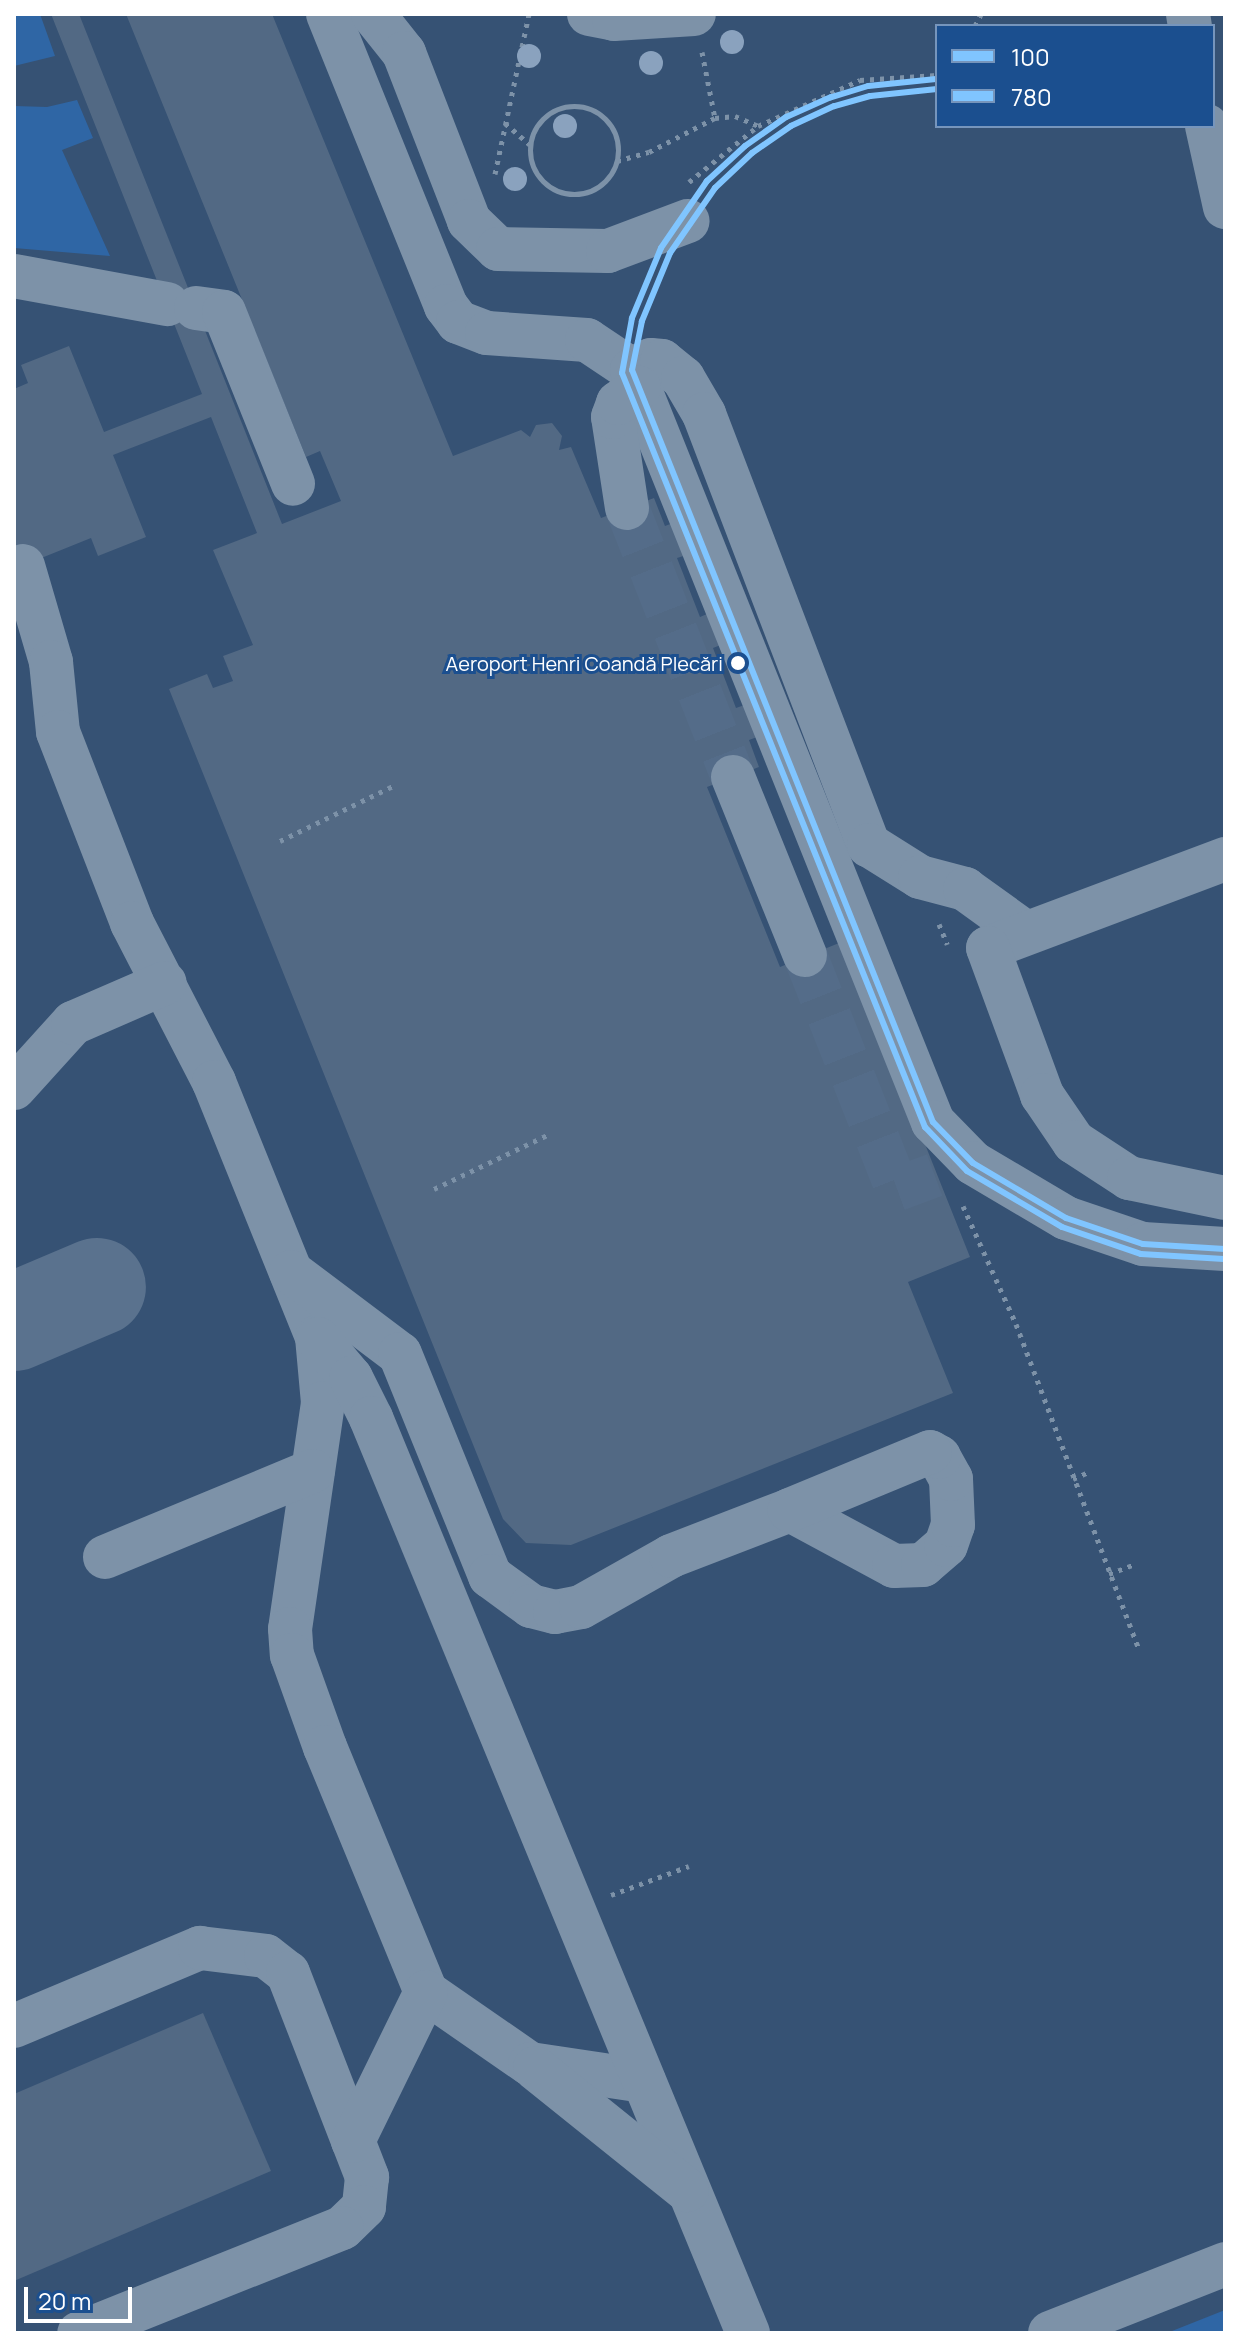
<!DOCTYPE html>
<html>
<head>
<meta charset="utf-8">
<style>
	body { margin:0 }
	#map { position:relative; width:1239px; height:2347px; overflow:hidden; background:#365274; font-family:Manrope,sans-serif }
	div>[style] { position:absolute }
	.green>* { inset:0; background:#2f66a5 }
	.taxiway>* { height:98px; margin:-49px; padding:0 49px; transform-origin:49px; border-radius:49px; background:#5a728e }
	.building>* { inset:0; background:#526984 }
	.minor-tunnel>* { height:44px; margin-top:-22px; transform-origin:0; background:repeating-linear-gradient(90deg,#546c89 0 44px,transparent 0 66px) }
	.path>* { height:5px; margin-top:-2.5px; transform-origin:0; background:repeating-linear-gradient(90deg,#7d92a8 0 4px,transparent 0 10px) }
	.path>.ring { margin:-2.5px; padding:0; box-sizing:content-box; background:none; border:5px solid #7d92a8; border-radius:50% }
	.minor>* { height:44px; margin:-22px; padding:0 22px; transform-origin:22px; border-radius:22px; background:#7d92a8 }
	.bus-1>* { height:6px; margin:-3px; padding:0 3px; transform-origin:3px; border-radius:3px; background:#80c5ff }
	.bus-2>* { height:6px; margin:-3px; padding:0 3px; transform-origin:3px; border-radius:3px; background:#80c5ff }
	.trees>* { width:24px; height:24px; margin:-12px; border-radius:50%; background:#8aa2be }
	.dots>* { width:22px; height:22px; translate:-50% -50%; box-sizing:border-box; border:4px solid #1b4f8f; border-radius:50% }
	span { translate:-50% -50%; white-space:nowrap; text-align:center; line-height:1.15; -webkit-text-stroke:6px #1b4f8f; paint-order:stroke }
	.bus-label { font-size:20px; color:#fff }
	.right { translate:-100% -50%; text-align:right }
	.frame { position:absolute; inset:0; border:16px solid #fff; pointer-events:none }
	.legend { position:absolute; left:935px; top:24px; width:280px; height:104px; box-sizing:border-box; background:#1b4f8f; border:2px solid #7695bc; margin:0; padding:10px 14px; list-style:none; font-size:24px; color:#fff }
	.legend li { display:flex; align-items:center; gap:16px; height:40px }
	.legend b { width:40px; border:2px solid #7695bc }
	.scale { position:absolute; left:24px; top:2287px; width:108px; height:36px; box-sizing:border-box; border:4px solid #fff; border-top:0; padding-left:10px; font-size:24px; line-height:28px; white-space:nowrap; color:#fff; -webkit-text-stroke:6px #1b4f8f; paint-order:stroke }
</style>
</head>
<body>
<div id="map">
	<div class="green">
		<div style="clip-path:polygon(14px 14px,40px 14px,55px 56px,14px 66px)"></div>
		<div style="clip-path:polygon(77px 100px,93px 138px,62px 150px,110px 256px,14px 248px,14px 106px,47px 107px)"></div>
		<div style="clip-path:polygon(1225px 2310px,1225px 2333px,1167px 2333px)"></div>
	</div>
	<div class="taxiway">
		<div style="left:14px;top:1322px;width:90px;rotate:-22.9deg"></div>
	</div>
	<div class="building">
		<div style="clip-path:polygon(51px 14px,79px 14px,282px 524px,341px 501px,320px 451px,306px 457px,126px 14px,272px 14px,453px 456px,521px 430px,530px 437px,536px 425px,552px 423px,562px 436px,559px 450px,571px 447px,601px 518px,654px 498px,665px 526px,678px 521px,690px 554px,677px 558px,700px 617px,714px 611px,726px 643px,713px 648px,736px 708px,753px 702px,765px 734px,749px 740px,759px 767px,707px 787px,780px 967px,844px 941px,970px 1257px,908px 1282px,953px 1393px,571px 1545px,526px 1543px,503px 1519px,169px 689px,207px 674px,213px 688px,233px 681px,223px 656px,253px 645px,213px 550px,257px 533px,211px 417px,113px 455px,146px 537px,98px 556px,91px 538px,14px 569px,14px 389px,28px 383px,21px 365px,69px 346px,104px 432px,202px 394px)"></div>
		<div style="clip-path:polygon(203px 2013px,271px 2171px,14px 2281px,14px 2094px)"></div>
	</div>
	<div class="minor-tunnel">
		<div style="left:627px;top:508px;width:289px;rotate:68.5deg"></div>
		<div style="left:805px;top:955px;width:251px;rotate:68.5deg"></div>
		<div style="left:897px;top:1189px;width:40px;rotate:-20.2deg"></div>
	</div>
	<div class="path">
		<div style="left:975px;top:26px;width:13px;rotate:-63deg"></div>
		<div style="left:702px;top:52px;width:67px;rotate:78.9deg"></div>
		<div class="ring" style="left:530px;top:106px;width:83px;height:83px"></div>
		<div style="left:505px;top:123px;width:33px;rotate:41deg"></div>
		<div style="left:617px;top:161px;width:33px;rotate:-16deg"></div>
		<div style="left:649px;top:152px;width:74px;rotate:-27.3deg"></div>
		<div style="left:715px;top:118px;width:20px;rotate:-6deg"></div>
		<div style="left:735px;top:116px;width:25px;rotate:23deg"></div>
		<div style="left:495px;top:174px;width:164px;rotate:-78deg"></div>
		<div style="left:689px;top:182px;width:89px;rotate:-39.1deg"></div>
		<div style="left:758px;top:126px;width:112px;rotate:-24.3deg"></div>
		<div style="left:860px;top:80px;width:77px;rotate:-3.7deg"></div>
		<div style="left:280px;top:841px;width:128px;rotate:-26deg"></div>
		<div style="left:939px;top:924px;width:22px;rotate:68deg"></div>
		<div style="left:434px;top:1189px;width:125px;rotate:-25.5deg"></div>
		<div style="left:963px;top:1206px;width:129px;rotate:65.8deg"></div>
		<div style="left:1016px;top:1324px;width:345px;rotate:69.3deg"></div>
		<div style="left:1073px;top:1479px;width:17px;rotate:-24deg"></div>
		<div style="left:1109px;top:1574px;width:28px;rotate:-21deg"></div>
		<div style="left:611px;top:1895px;width:83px;rotate:-20.4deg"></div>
	</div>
	<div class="minor">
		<div style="left:328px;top:14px;width:315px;rotate:68deg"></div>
		<div style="left:446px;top:306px;width:20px;rotate:53deg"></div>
		<div style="left:458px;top:322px;width:31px;rotate:21deg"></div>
		<div style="left:487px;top:333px;width:100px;rotate:4deg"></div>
		<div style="left:587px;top:340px;width:54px;rotate:33.7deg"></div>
		<div style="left:632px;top:370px;width:810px;rotate:68.19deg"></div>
		<div style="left:933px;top:1122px;width:57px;rotate:45.7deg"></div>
		<div style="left:973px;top:1163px;width:108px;rotate:30.6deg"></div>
		<div style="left:1066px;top:1218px;width:81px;rotate:18.7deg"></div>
		<div style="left:1143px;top:1244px;width:82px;rotate:3.5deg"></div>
		<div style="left:373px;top:14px;width:50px;rotate:51.5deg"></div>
		<div style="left:404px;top:53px;width:180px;rotate:68.8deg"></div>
		<div style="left:469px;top:221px;width:40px;rotate:44deg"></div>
		<div style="left:498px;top:249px;width:110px;rotate:1deg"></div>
		<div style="left:608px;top:251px;width:85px;rotate:-20.6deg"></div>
		<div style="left:589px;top:14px;width:25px;rotate:11deg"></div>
		<div style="left:614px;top:19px;width:80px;rotate:-3.6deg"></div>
		<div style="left:1188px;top:14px;width:12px;rotate:81deg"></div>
		<div style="left:1207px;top:126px;width:83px;rotate:77.5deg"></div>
		<div style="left:14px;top:276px;width:156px;rotate:10.4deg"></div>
		<div style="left:196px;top:308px;width:28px;rotate:8deg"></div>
		<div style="left:224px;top:312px;width:185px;rotate:68.1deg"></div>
		<div style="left:632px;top:370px;width:21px;rotate:-28deg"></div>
		<div style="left:651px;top:360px;width:11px;rotate:5deg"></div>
		<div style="left:662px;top:361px;width:27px;rotate:39deg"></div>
		<div style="left:683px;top:378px;width:42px;rotate:59.7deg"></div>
		<div style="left:704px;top:414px;width:462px;rotate:69.1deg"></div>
		<div style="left:869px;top:845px;width:60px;rotate:32.1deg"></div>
		<div style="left:920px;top:877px;width:47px;rotate:14.9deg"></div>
		<div style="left:965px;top:889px;width:75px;rotate:35.8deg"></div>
		<div style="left:627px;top:508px;width:92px;rotate:-98.7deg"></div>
		<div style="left:613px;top:417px;width:15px;rotate:-70deg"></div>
		<div style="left:618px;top:403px;width:26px;rotate:-36deg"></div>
		<div style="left:23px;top:566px;width:100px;rotate:73.7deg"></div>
		<div style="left:51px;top:662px;width:70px;rotate:84.3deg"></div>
		<div style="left:58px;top:732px;width:205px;rotate:68.8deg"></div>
		<div style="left:132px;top:923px;width:179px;rotate:62.7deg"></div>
		<div style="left:214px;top:1082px;width:275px;rotate:68deg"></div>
		<div style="left:317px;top:1337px;width:66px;rotate:84.8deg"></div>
		<div style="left:323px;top:1403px;width:228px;rotate:98.3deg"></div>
		<div style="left:290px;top:1629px;width:26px;rotate:86deg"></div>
		<div style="left:292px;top:1655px;width:98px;rotate:70.3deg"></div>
		<div style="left:325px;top:1747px;width:265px;rotate:67.6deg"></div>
		<div style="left:426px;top:1992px;width:126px;rotate:34.7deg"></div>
		<div style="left:530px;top:2064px;width:115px;rotate:8.5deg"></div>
		<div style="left:733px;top:777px;width:192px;rotate:68deg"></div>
		<div style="left:1225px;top:859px;width:253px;rotate:159.4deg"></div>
		<div style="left:988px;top:948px;width:157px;rotate:69.8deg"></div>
		<div style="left:1042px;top:1095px;width:57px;rotate:55.8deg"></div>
		<div style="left:1074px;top:1142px;width:66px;rotate:33.2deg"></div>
		<div style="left:1129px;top:1178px;width:98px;rotate:11.8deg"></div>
		<div style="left:14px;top:1088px;width:88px;rotate:-47.8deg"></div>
		<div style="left:73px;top:1023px;width:100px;rotate:-23.5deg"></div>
		<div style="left:291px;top:1272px;width:136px;rotate:37deg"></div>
		<div style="left:400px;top:1354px;width:240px;rotate:67.9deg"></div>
		<div style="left:490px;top:1576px;width:51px;rotate:36.2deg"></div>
		<div style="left:531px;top:1606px;width:25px;rotate:14deg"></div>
		<div style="left:555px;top:1612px;width:26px;rotate:-11deg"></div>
		<div style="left:581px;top:1607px;width:103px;rotate:-29.5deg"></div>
		<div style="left:671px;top:1556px;width:128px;rotate:-21.1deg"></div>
		<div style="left:790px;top:1510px;width:118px;rotate:28.3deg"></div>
		<div style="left:894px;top:1566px;width:29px;rotate:-2deg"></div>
		<div style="left:923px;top:1565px;width:30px;rotate:-41deg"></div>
		<div style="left:946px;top:1545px;width:21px;rotate:-71deg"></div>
		<div style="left:953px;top:1525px;width:46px;rotate:-92.5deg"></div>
		<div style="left:951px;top:1479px;width:25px;rotate:-119deg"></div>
		<div style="left:939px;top:1457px;width:10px;rotate:-151deg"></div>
		<div style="left:930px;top:1452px;width:152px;rotate:157.5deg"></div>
		<div style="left:318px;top:1339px;width:51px;rotate:49.8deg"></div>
		<div style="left:351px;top:1378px;width:45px;rotate:63.4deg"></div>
		<div style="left:371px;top:1418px;width:990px;rotate:67.61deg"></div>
		<div style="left:105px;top:1557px;width:225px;rotate:-22.5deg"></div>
		<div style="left:14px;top:2026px;width:202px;rotate:-22.8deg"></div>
		<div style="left:200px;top:1948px;width:66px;rotate:6.9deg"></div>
		<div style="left:266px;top:1956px;width:28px;rotate:38deg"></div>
		<div style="left:288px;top:1973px;width:219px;rotate:68.8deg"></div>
		<div style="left:367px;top:2177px;width:30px;rotate:96deg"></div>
		<div style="left:364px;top:2207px;width:30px;rotate:136deg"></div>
		<div style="left:342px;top:2228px;width:283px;rotate:158.2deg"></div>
		<div style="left:535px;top:2068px;width:195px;rotate:38.8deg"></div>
		<div style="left:353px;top:2141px;width:166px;rotate:-63.9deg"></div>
		<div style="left:1050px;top:2333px;width:188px;rotate:-21.5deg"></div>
	</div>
	<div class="bus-1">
		<div style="left:937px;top:89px;width:67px;rotate:174deg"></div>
		<div style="left:870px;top:96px;width:37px;rotate:164deg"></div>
		<div style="left:834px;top:106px;width:47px;rotate:155.1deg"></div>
		<div style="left:791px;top:126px;width:47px;rotate:145.3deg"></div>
		<div style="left:752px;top:153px;width:51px;rotate:136.6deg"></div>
		<div style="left:715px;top:188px;width:79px;rotate:124.7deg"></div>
		<div style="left:670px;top:253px;width:74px;rotate:112.4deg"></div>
		<div style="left:642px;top:321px;width:50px;rotate:101.5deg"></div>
		<div style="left:632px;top:370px;width:810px;rotate:68.19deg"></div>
		<div style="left:933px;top:1122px;width:57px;rotate:45.7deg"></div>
		<div style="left:973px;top:1163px;width:108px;rotate:30.6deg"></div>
		<div style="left:1066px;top:1218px;width:81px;rotate:18.7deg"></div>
		<div style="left:1143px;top:1244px;width:82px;rotate:3.5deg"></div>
	</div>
	<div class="bus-2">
		<div style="left:936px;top:79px;width:68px;rotate:174.1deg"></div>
		<div style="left:868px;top:86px;width:39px;rotate:163deg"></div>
		<div style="left:831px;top:97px;width:49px;rotate:156deg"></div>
		<div style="left:786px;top:117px;width:50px;rotate:144.7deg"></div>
		<div style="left:745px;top:146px;width:52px;rotate:137.4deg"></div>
		<div style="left:707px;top:181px;width:81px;rotate:124.5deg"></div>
		<div style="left:661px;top:248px;width:76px;rotate:112.5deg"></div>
		<div style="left:632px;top:318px;width:56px;rotate:100.3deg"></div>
		<div style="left:622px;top:373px;width:813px;rotate:68.11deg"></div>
		<div style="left:925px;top:1127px;width:61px;rotate:46.3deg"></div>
		<div style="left:967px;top:1171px;width:110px;rotate:30.5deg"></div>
		<div style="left:1062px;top:1227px;width:83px;rotate:18.9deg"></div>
		<div style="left:1141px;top:1254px;width:83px;rotate:3.4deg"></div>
	</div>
	<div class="trees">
		<div style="left:732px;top:42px"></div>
		<div style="left:529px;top:56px"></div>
		<div style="left:651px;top:63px"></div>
		<div style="left:565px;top:126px"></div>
		<div style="left:515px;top:179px"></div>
	</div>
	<div class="dots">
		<div style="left:738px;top:663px;background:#fff"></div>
	</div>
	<div class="bus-label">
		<span class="right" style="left:723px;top:663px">Aeroport Henri Coandă Plecări</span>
	</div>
	<div class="frame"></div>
	<ul class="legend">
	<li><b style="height:10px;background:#80c5ff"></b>100</li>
	<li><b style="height:10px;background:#80c5ff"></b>780</li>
	</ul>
	<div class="scale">20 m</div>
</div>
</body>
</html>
